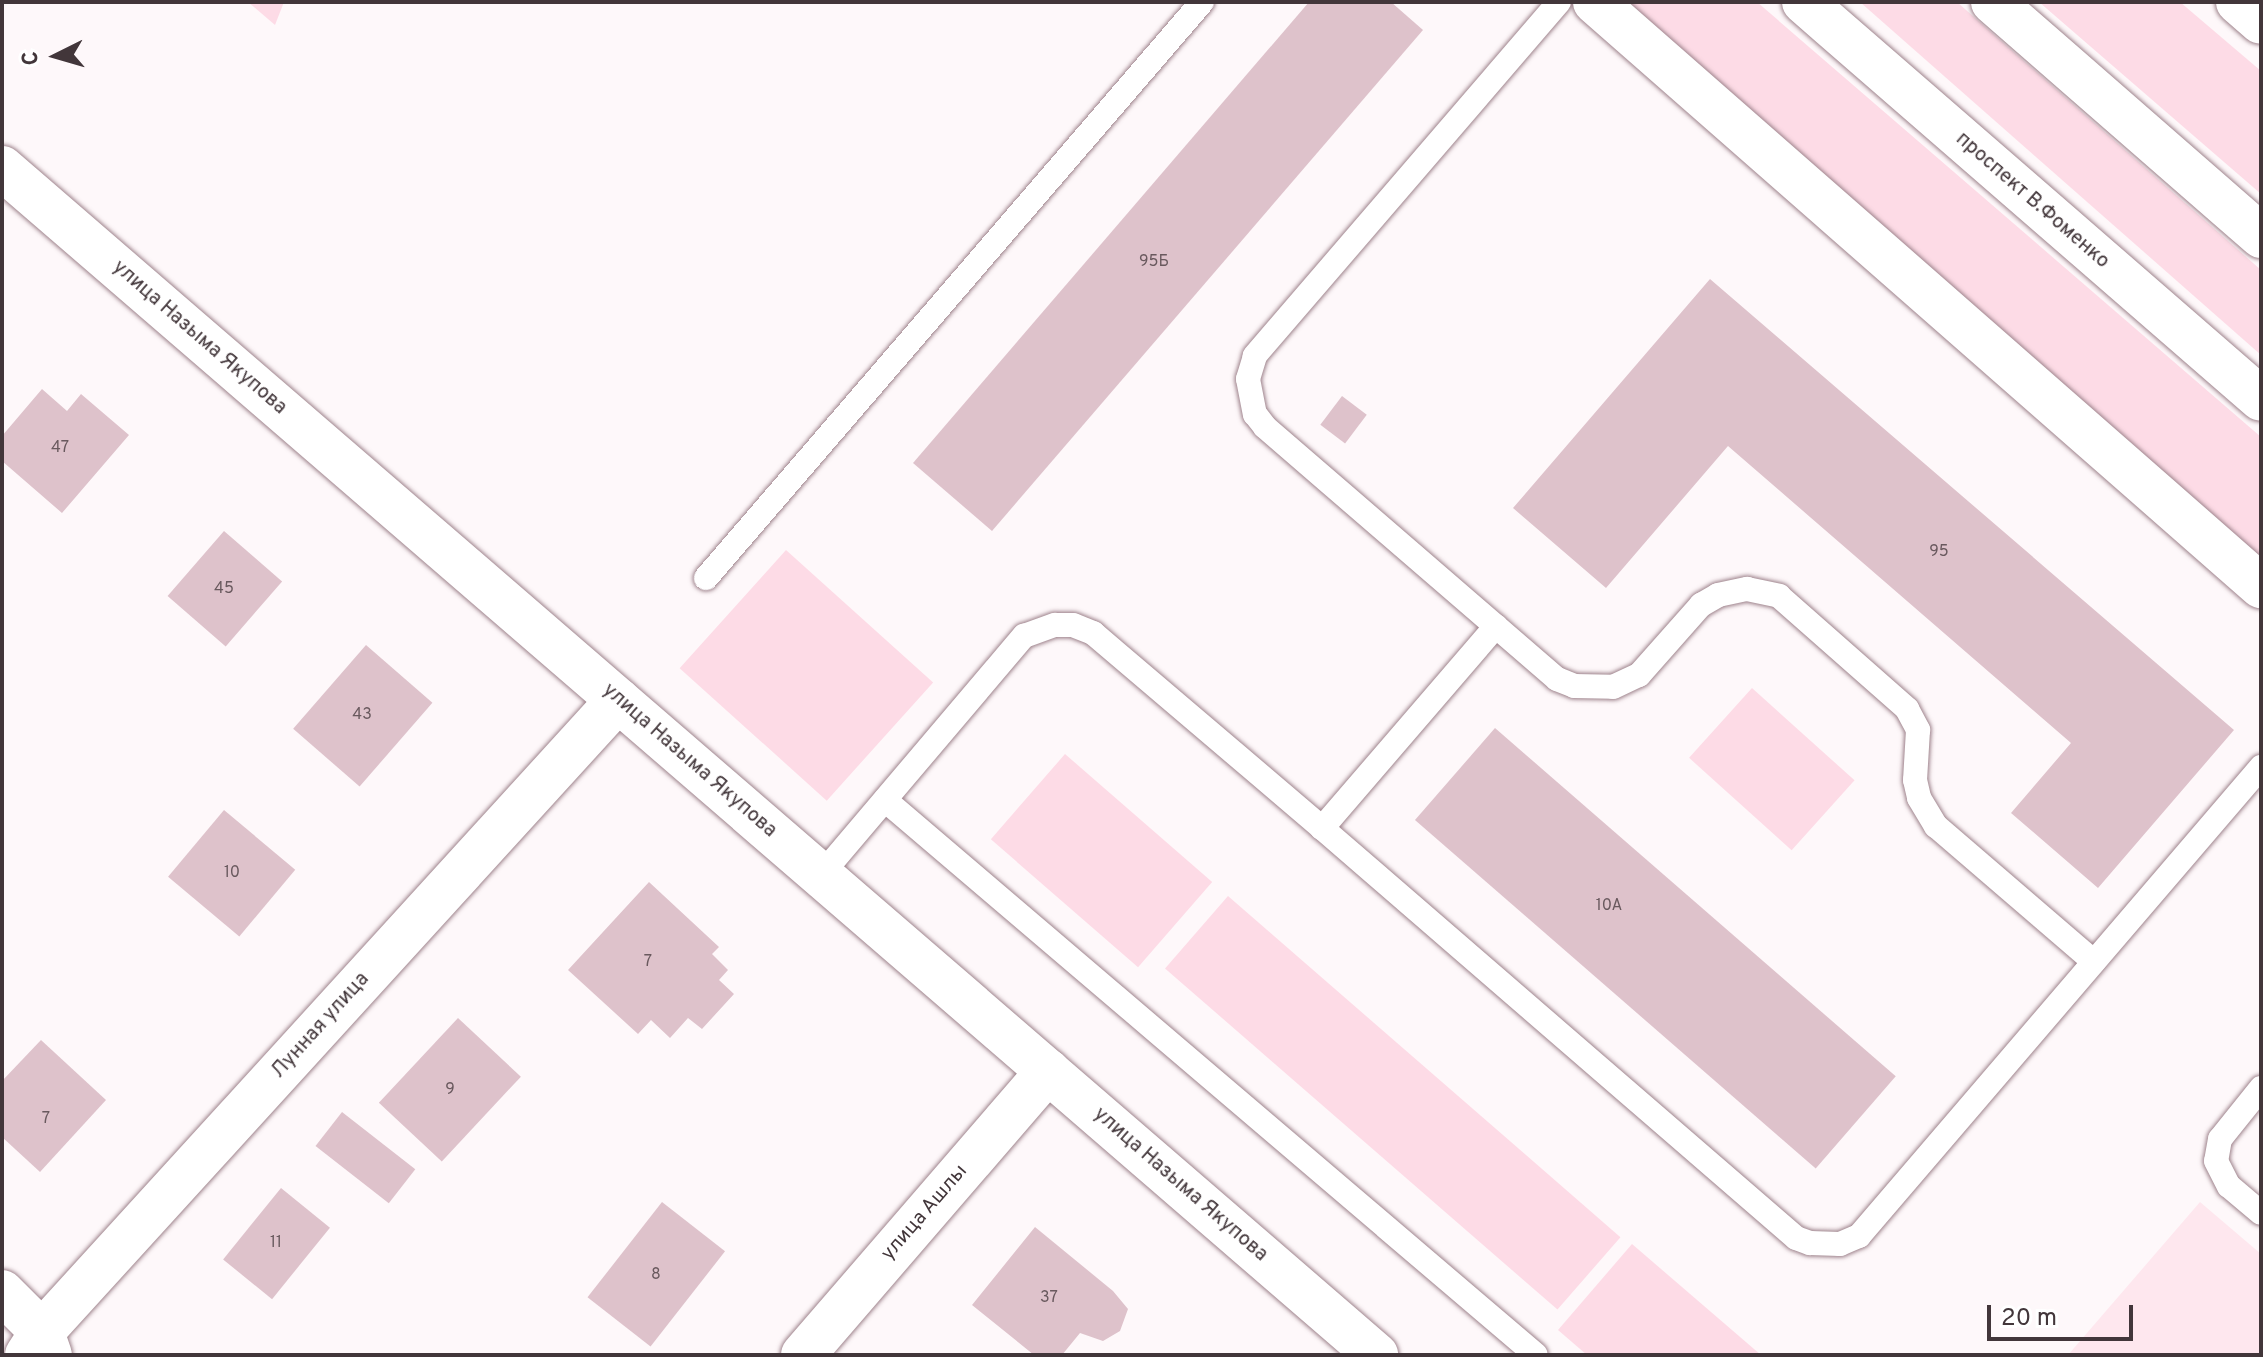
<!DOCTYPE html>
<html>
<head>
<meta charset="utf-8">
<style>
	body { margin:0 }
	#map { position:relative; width:2263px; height:1357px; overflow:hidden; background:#fef8fa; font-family:Overpass,sans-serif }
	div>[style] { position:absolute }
	.built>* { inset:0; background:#fee7ee }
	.green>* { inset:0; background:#fddbe6; transform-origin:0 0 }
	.building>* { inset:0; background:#dec2cb; transform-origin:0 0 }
	.roads { filter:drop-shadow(0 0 2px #9e838c) drop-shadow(0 0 2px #9e838c) }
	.service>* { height:24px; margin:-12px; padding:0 12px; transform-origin:12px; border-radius:12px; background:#fff }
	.minor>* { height:44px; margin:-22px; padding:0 22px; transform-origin:22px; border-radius:22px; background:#fff }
	.secondary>* { height:44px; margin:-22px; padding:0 22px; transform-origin:22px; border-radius:22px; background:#fff }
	span { translate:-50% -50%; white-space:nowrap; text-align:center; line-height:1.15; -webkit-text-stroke:6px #fff; paint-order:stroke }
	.number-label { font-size:16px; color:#69595e }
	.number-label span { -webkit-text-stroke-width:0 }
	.street-label { font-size:20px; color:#42363a }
	.frame { position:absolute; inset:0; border:4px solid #42363a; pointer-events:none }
	.north { position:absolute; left:16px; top:16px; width:80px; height:80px; -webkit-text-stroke:6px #fff; paint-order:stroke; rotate:265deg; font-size:22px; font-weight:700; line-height:32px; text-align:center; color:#42363a }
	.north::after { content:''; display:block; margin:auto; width:28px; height:36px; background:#42363a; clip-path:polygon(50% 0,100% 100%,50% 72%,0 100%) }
	.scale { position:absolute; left:1987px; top:1305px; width:146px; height:36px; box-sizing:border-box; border:4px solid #42363a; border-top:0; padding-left:10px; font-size:24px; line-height:28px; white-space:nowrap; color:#42363a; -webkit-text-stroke:6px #fff; paint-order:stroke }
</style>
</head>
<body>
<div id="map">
	<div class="built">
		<div style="clip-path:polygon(2200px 1202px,2261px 1254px,2261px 1355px,2068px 1355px)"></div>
	</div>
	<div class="green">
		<div style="clip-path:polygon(248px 2px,284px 2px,275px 25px)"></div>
		<div style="clip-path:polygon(1622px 2px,1757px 2px,2261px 437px,2261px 560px)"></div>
		<div style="clip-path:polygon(1860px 2px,1957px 2px,2261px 270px,2261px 355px)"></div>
		<div style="clip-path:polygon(2039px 2px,2180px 2px,2261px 71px,2261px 194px)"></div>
		<div style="left:786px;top:550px;width:198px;height:159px;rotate:42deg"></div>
		<div style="left:1752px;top:688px;width:138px;height:94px;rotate:42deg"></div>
		<div style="left:1065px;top:754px;width:195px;height:113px;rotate:41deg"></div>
		<div style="left:1228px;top:896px;width:520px;height:96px;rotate:41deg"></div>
		<div style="clip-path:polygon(1632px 1244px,1761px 1355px,1587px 1355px,1558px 1330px)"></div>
	</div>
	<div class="building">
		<div style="clip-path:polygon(1309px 2px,1391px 2px,1423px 30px,992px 531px,913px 463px)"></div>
		<div style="clip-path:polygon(1710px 279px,2234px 730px,2098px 888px,2011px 813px,2071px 743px,1728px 446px,1606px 588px,1513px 508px)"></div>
		<div style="clip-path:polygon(42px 389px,67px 411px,81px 394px,129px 435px,62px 513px,2px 461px,2px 436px)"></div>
		<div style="left:1342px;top:396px;width:31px;height:36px;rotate:37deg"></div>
		<div style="left:224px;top:531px;width:77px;height:86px;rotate:41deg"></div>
		<div style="left:366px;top:645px;width:88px;height:111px;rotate:41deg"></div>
		<div style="left:1495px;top:728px;width:531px;height:122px;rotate:41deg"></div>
		<div style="left:224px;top:810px;width:93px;height:87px;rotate:40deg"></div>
		<div style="clip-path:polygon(649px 882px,719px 947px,712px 954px,728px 970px,719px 980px,734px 994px,702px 1029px,688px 1018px,670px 1038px,651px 1020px,638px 1034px,568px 970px)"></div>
		<div style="left:458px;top:1018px;width:86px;height:116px;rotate:43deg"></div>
		<div style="clip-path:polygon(41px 1040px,106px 1100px,40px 1172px,2px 1137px,2px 1081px)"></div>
		<div style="left:342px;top:1112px;width:93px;height:43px;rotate:38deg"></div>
		<div style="left:281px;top:1188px;width:63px;height:92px;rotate:39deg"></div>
		<div style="left:662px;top:1202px;width:80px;height:121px;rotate:38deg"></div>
		<div style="clip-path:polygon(1035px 1227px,1113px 1291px,1128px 1309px,1120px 1331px,1103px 1341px,1080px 1333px,1062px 1355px,1034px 1355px,972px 1305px)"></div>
	</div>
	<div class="roads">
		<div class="service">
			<div style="left:1559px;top:2px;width:467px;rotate:130.7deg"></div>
			<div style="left:1255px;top:356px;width:24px;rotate:107deg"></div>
			<div style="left:1248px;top:379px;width:36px;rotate:79deg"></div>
			<div style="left:1255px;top:414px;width:16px;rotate:52deg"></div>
			<div style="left:1265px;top:427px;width:386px;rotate:40.8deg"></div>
			<div style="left:1557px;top:679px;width:18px;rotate:22deg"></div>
			<div style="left:1574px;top:686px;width:39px;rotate:1deg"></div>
			<div style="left:1613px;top:687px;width:29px;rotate:-25deg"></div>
			<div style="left:1639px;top:675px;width:94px;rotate:-48.5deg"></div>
			<div style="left:1701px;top:605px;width:20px;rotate:-30deg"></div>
			<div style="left:1718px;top:595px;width:30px;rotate:-12deg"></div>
			<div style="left:1747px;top:589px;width:33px;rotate:12deg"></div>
			<div style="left:1779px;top:596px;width:171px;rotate:41.4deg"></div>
			<div style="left:1907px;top:709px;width:24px;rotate:62deg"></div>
			<div style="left:1918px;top:730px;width:50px;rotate:93.4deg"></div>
			<div style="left:1915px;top:780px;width:18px;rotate:77deg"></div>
			<div style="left:1919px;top:798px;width:33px;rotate:59deg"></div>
			<div style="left:1936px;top:826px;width:208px;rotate:40.7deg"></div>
			<div style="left:706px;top:578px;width:760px;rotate:-49.27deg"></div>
			<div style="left:1496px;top:626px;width:267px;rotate:130.7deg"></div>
			<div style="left:1322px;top:828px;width:627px;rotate:40.86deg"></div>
			<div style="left:1796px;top:1238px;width:15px;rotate:20deg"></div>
			<div style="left:1810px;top:1243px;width:30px;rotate:2deg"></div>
			<div style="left:1840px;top:1244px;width:21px;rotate:-23deg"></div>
			<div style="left:1859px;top:1236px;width:618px;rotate:-49.4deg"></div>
			<div style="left:885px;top:800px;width:855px;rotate:40.45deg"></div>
			<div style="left:821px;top:875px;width:314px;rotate:-49.7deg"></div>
			<div style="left:1024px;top:636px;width:33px;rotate:-20deg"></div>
			<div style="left:1055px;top:625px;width:18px"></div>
			<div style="left:1073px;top:625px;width:22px;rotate:22deg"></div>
			<div style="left:1093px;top:633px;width:301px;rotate:40.4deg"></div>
			<div style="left:2261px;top:1088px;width:65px;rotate:128.8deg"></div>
			<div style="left:2220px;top:1139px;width:22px;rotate:100deg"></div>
			<div style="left:2216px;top:1161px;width:28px;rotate:63deg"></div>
			<div style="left:2229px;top:1186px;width:42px;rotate:40.2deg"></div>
		</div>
		<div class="minor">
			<div style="left:1595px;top:2px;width:886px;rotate:41.25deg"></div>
			<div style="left:2238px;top:2px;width:30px;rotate:41deg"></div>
			<div style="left:2px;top:168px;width:1816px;rotate:40.82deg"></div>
			<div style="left:2px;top:1292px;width:57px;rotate:45deg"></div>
			<div style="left:42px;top:1332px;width:24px;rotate:71deg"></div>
			<div style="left:27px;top:1355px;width:27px;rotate:-57deg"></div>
			<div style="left:42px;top:1332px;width:855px;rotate:-47.65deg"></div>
			<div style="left:803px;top:1355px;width:375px;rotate:-49.2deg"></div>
		</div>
		<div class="secondary">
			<div style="left:1804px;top:2px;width:605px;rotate:40.98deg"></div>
			<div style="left:1993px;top:2px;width:356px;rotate:41.1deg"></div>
		</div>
	</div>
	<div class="number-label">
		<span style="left:1154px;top:262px">95Б</span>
		<span style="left:60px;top:448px">47</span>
		<span style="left:1939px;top:552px">95</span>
		<span style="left:224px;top:589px">45</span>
		<span style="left:362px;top:715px">43</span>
		<span style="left:232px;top:873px">10</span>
		<span style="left:1609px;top:906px">10А</span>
		<span style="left:648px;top:962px">7</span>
		<span style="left:450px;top:1090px">9</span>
		<span style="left:46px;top:1119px">7</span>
		<span style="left:276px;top:1243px">11</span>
		<span style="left:656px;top:1275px">8</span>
		<span style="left:1049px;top:1298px">37</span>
	</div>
	<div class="street-label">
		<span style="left:2032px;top:201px;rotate:41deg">проспект В.Фоменко</span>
		<span style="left:199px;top:338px;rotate:41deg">улица Назыма Якупова</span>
		<span style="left:689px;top:761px;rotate:41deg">улица Назыма Якупова</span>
		<span style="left:321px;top:1026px;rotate:-48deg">Лунная улица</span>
		<span style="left:1180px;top:1185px;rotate:41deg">улица Назыма Якупова</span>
		<span style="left:925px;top:1213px;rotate:-49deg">улица Ашлы</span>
	</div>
	<div class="frame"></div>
	<div class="north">С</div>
	<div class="scale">20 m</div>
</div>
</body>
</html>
